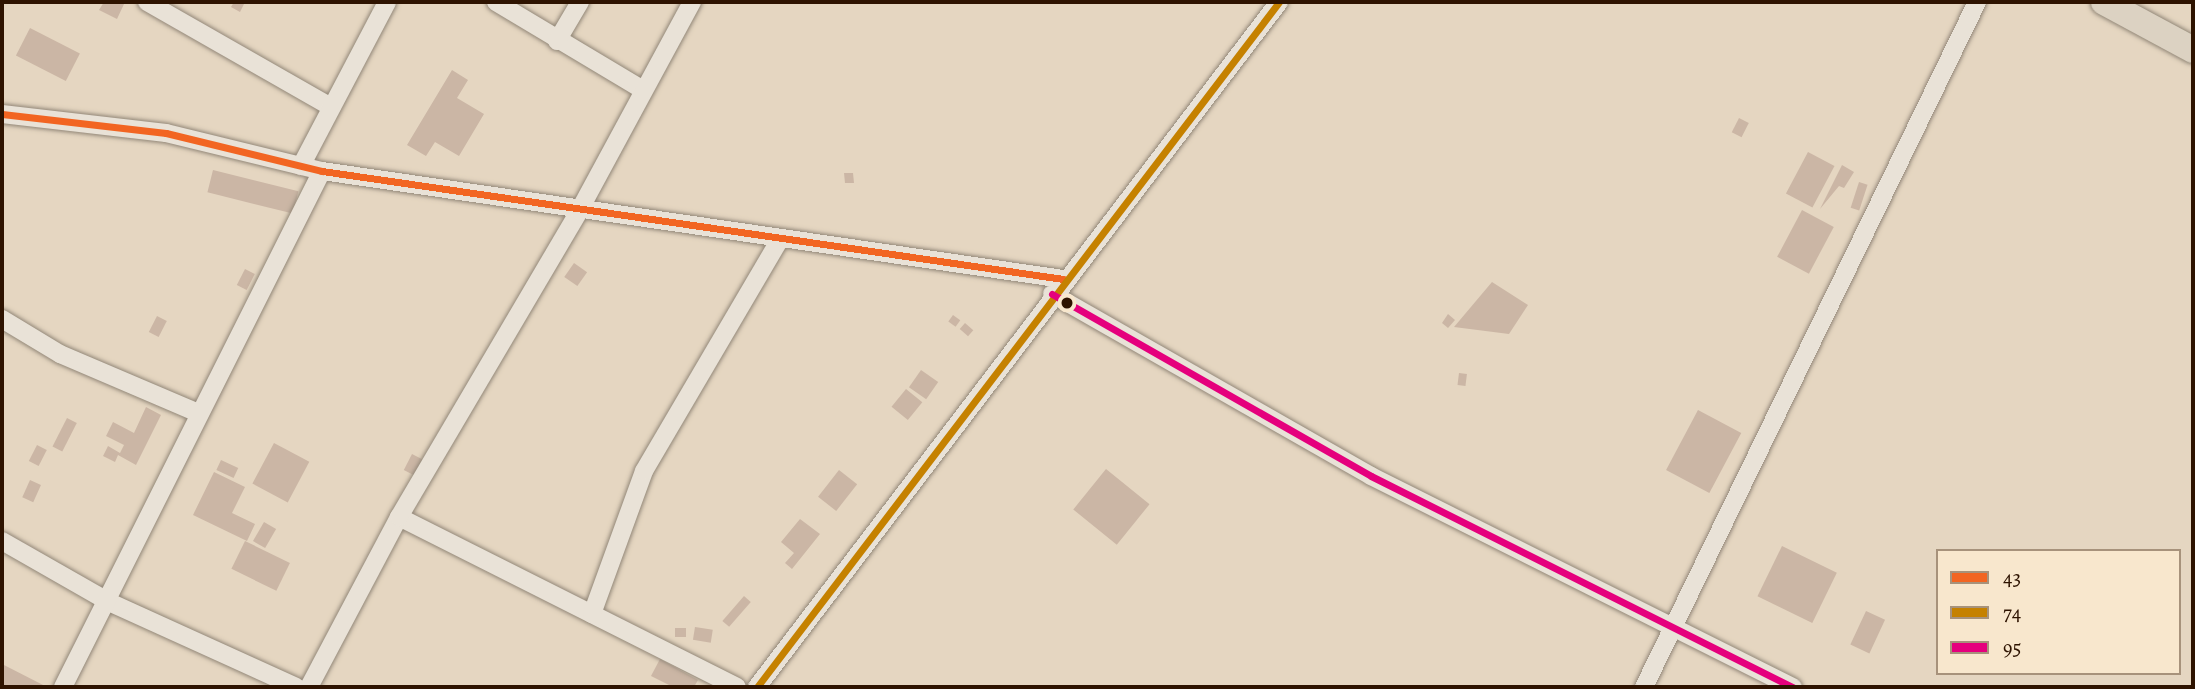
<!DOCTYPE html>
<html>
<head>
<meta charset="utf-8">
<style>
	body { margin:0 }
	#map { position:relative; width:2195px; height:689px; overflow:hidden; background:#e5d6c1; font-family:Alegreya,serif }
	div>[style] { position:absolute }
	.building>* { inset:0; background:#cbb6a5; transform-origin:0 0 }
	.roads { filter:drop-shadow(0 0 2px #928778) drop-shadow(0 0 2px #928778) }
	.minor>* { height:18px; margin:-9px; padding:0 9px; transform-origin:9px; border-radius:9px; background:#e9e2d7 }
	.highway>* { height:26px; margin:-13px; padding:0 13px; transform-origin:13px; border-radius:13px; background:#dcd2c2 }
	.bus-1>* { height:7px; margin:-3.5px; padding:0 3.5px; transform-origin:3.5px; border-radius:3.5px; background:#f26522 }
	.bus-2>* { height:7px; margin:-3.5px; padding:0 3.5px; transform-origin:3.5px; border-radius:3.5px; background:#c58100 }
	.bus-3>* { height:7px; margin:-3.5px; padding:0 3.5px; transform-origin:3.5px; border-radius:3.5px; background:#e5007d }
	.dots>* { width:19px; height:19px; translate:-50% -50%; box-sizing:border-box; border:4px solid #f8e7cd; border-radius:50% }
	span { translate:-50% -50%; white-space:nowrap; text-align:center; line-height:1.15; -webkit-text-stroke:6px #f8e7cd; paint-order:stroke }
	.frame { position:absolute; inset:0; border:4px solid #2e1300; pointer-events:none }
	.legend { position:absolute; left:1936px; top:549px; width:245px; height:126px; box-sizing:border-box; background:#f8e7cd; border:2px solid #a7927b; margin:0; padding:9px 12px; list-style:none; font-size:21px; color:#2e1300 }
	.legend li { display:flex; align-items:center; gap:14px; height:35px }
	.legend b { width:35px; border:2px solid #a7927b }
</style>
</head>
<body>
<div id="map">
	<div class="building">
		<div style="clip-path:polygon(104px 2px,124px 4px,117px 19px,99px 10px)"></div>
		<div style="clip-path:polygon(234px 2px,245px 2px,240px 12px,231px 7px)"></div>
		<div style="left:30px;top:28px;width:56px;height:31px;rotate:27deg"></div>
		<div style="clip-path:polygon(452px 70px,468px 80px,457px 98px,484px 114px,459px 156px,435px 142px,426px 156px,407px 145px)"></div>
		<div style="left:1739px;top:118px;width:11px;height:16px;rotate:27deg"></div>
		<div style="left:1808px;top:152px;width:30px;height:47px;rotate:28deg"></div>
		<div style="clip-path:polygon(1842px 165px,1854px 172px,1844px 188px,1839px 186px,1820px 209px)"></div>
		<div style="left:213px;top:170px;width:88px;height:23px;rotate:14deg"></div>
		<div style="clip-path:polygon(844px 173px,853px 173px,854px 183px,845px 183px)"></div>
		<div style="left:1859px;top:182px;width:9px;height:27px;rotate:18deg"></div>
		<div style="left:1802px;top:210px;width:36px;height:53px;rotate:28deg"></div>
		<div style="left:574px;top:263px;width:16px;height:17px;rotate:35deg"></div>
		<div style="left:245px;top:269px;width:11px;height:18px;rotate:27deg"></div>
		<div style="clip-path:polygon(1492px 282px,1528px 305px,1509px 334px,1454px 327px)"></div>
		<div style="clip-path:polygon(1448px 314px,1455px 320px,1448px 328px,1442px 323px)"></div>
		<div style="left:953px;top:315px;width:9px;height:8px;rotate:36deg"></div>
		<div style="left:157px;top:316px;width:11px;height:18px;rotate:27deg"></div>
		<div style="left:965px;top:323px;width:11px;height:8px;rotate:41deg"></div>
		<div style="left:921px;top:370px;width:21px;height:21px;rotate:35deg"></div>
		<div style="left:1459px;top:373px;width:8px;height:12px;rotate:7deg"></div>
		<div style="left:906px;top:389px;width:21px;height:23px;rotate:39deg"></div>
		<div style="clip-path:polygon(146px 407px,161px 415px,136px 465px,118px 455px,115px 462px,103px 456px,108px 446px,120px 453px,124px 445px,106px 436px,113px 422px,134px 433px)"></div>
		<div style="left:1698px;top:410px;width:49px;height:68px;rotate:28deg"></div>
		<div style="left:67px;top:418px;width:11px;height:32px;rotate:27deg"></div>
		<div style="left:274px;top:443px;width:40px;height:46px;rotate:28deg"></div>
		<div style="left:37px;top:445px;width:11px;height:18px;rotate:27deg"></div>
		<div style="left:412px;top:454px;width:13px;height:18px;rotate:27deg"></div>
		<div style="left:221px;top:460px;width:19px;height:11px;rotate:25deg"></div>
		<div style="left:1106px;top:469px;width:56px;height:52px;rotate:39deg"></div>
		<div style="left:839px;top:470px;width:23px;height:34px;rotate:38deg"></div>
		<div style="clip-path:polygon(214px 472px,245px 487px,232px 513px,255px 524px,247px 541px,193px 515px)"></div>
		<div style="left:30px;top:480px;width:12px;height:19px;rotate:24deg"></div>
		<div style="clip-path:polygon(800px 519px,820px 534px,792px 569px,785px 563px,794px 553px,781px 542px)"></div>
		<div style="left:264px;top:522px;width:14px;height:22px;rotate:30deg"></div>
		<div style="left:245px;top:541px;width:50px;height:31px;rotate:26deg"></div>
		<div style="left:1782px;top:546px;width:61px;height:56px;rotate:26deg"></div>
		<div style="left:744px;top:596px;width:9px;height:33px;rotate:41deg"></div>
		<div style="left:1866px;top:611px;width:21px;height:37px;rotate:25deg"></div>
		<div style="left:695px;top:627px;width:18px;height:13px;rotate:9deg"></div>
		<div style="left:675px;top:628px;width:11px;height:9px"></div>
		<div style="clip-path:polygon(660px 659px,698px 680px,694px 687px,673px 687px,651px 676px)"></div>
		<div style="clip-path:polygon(2px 664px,47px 687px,2px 687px)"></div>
	</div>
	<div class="roads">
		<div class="minor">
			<div style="left:147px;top:2px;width:212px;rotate:29.7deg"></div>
			<div style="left:496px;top:2px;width:171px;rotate:30.9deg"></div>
			<div style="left:557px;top:41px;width:45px;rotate:-59.5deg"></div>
			<div style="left:2px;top:114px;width:165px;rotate:6.6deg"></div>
			<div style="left:166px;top:133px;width:161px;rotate:13.7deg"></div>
			<div style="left:322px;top:171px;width:749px;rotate:8.29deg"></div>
			<div style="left:301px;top:166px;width:185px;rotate:-62.3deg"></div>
			<div style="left:1052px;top:294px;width:367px;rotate:29.7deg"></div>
			<div style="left:1371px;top:476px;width:472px;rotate:26.6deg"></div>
			<div style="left:2px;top:319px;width:68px;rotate:31.1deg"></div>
			<div style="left:60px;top:354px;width:150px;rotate:23.1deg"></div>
			<div style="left:399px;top:517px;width:378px;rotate:26.7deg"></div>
			<div style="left:2px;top:541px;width:123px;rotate:29.7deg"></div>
			<div style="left:109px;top:602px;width:205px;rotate:24.4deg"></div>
			<div style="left:592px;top:614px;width:152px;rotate:-70deg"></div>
			<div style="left:644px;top:471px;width:269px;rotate:-59.6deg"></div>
			<div style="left:63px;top:687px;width:577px;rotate:-63.35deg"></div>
			<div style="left:309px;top:687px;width:192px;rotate:-62.1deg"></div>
			<div style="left:399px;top:517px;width:355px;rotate:-59.5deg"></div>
			<div style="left:579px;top:211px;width:238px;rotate:-61.6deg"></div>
			<div style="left:757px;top:687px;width:861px;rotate:-52.69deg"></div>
			<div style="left:1644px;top:687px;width:762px;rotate:-64.07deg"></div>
		</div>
		<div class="highway">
			<div style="left:2104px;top:2px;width:101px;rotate:28.3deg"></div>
		</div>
	</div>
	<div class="bus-1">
		<div style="left:2px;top:114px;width:165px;rotate:6.6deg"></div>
		<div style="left:166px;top:133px;width:161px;rotate:13.7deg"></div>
		<div style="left:322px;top:171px;width:749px;rotate:8.29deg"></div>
	</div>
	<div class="bus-2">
		<div style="left:757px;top:687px;width:861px;rotate:-52.69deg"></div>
	</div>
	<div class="bus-3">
		<div style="left:1052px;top:294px;width:367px;rotate:29.7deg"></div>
		<div style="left:1371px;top:476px;width:472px;rotate:26.6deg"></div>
	</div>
	<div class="dots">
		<div style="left:1067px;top:303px;background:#2e1300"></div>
	</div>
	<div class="frame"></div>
	<ul class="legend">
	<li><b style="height:9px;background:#f26522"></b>43</li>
	<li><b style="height:9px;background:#c58100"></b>74</li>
	<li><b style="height:9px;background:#e5007d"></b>95</li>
	</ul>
</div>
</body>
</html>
